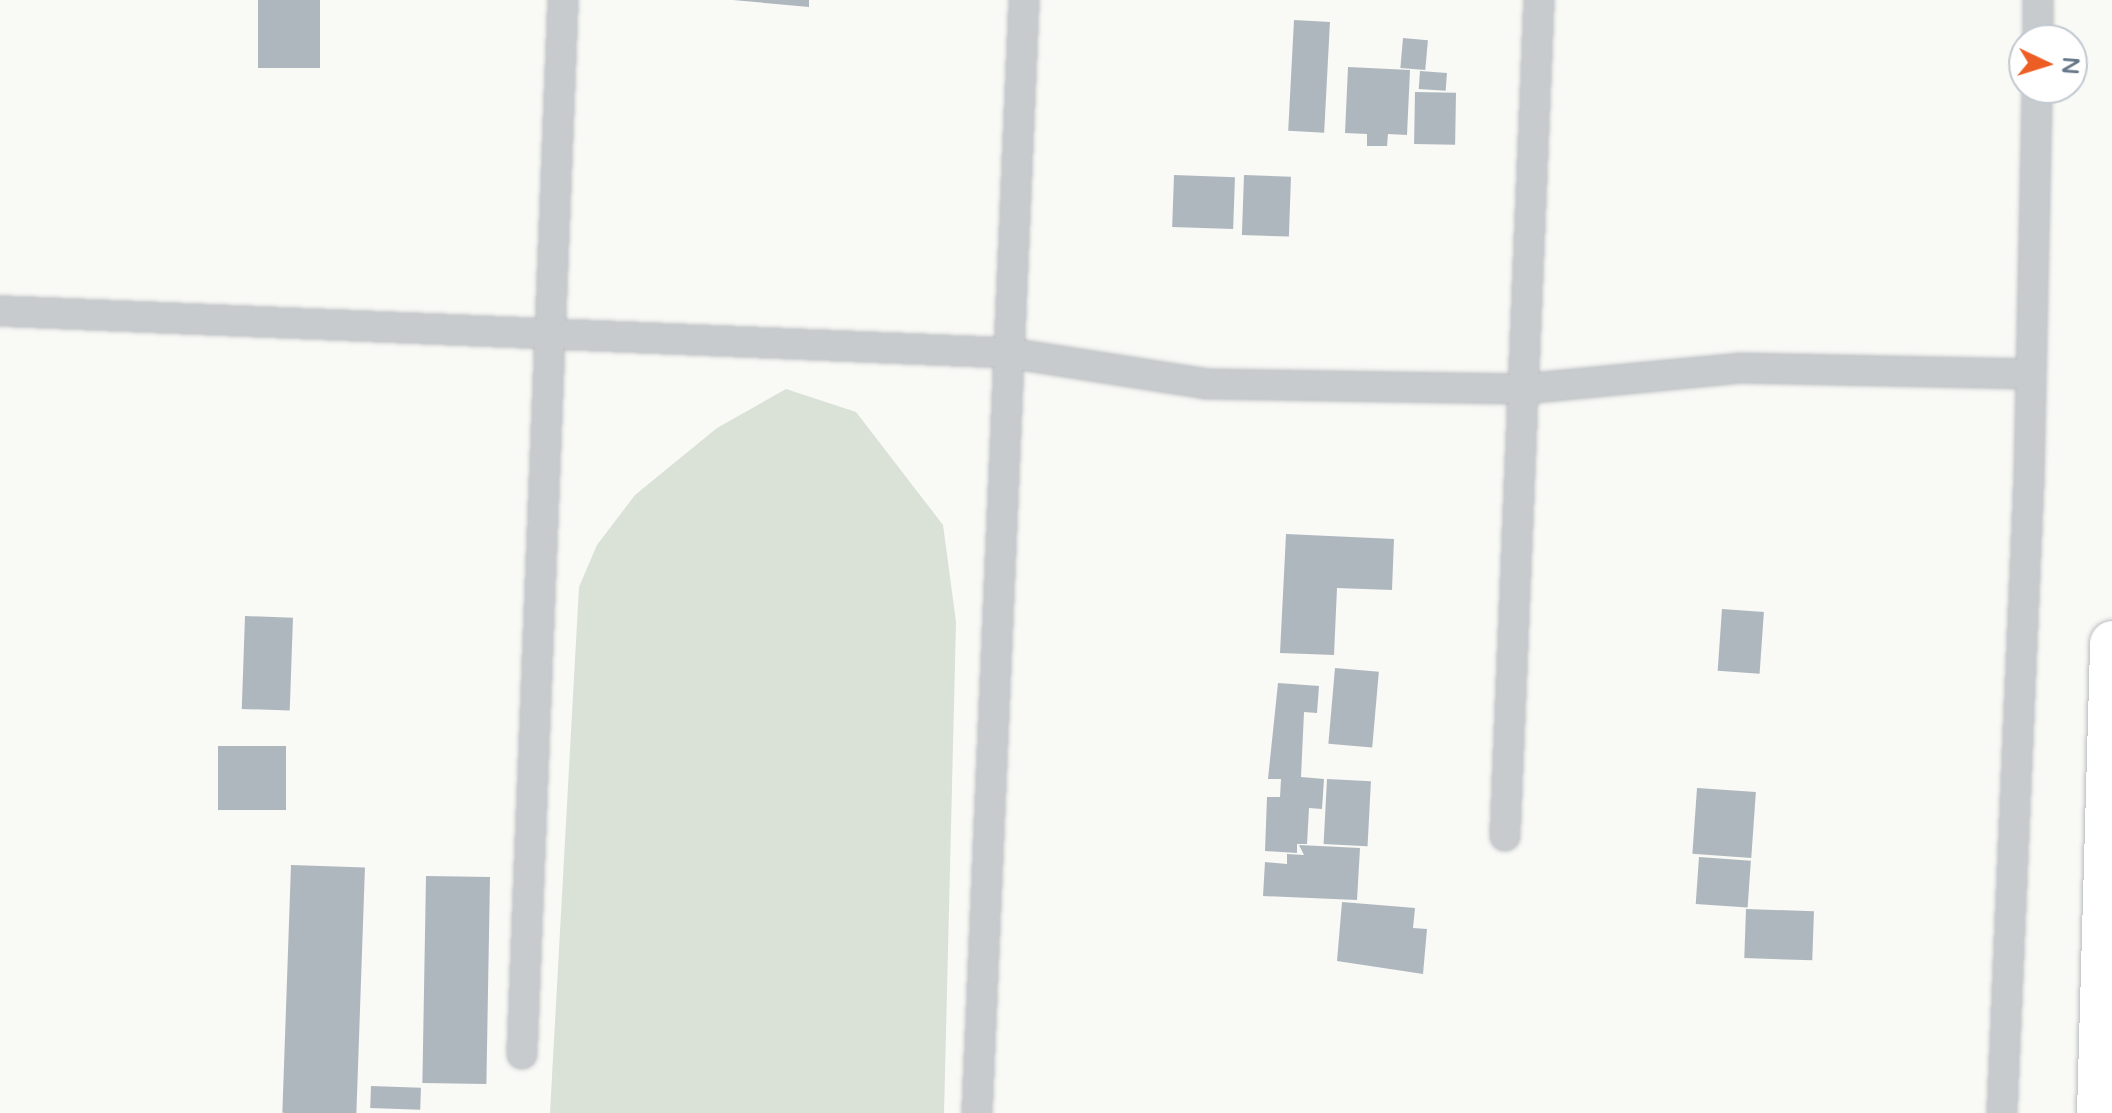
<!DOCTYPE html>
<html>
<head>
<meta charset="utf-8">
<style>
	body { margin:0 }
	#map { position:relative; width:2112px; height:1113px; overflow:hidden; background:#f9f9f6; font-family:"Varela Round",sans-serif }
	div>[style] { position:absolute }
	.green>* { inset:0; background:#dae1d7 }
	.building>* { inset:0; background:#afb7be; transform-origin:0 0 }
	.roads { filter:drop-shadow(0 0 2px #b9bdc0) drop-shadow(0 0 2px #b9bdc0) }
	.street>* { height:28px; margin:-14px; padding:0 14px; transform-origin:14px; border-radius:14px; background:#c7cbce }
	.highway>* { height:44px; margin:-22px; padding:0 22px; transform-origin:22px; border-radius:22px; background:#fff }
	span { translate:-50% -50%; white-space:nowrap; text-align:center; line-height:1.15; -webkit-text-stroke:8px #fff; paint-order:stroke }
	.north { position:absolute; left:2008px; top:24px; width:80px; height:80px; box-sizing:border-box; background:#fff; border:2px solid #c2c9d0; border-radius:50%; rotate:94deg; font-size:22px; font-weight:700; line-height:32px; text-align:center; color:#667889 }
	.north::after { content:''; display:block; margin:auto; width:28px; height:36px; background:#ec5e24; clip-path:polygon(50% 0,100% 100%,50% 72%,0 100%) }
</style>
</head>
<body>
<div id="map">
	<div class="green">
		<div style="clip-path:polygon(786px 389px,856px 412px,943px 525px,956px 622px,944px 1113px,550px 1113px,579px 587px,597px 545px,635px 495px,717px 428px)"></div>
	</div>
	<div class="building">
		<div style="left:258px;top:0;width:62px;height:68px"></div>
		<div style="clip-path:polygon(733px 0,809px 0,809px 7px)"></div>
		<div style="left:1294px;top:20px;width:36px;height:111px;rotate:3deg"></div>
		<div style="left:1403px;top:38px;width:25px;height:30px;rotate:5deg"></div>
		<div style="clip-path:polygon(1348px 67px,1410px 70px,1407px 135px,1388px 134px,1387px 146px,1367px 146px,1367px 134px,1345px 133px)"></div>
		<div style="left:1420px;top:71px;width:27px;height:18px;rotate:4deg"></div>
		<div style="left:1415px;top:92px;width:41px;height:52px;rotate:1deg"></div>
		<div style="left:1174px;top:175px;width:61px;height:52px;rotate:2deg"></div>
		<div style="left:1244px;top:175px;width:47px;height:60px;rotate:2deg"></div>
		<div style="clip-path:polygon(1286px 534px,1394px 539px,1392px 590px,1337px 588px,1334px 655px,1280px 653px)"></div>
		<div style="left:1722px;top:609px;width:42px;height:62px;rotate:4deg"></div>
		<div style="left:245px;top:616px;width:48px;height:93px;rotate:2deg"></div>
		<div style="left:1335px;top:668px;width:44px;height:76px;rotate:5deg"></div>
		<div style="clip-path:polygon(1278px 683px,1319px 686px,1317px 713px,1304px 712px,1301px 777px,1324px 779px,1322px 809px,1309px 808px,1307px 844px,1297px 844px,1297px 853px,1265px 851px,1267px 797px,1280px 797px,1281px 779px,1268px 779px)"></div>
		<div style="left:218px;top:746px;width:68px;height:64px"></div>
		<div style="left:1327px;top:779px;width:44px;height:65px;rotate:3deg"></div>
		<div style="left:1697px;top:788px;width:59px;height:66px;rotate:4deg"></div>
		<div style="clip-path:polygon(1299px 845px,1360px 848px,1357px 900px,1263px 896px,1265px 862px,1287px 864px,1287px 854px,1304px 855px)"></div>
		<div style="left:1699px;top:857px;width:52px;height:47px;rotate:4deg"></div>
		<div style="left:291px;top:865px;width:74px;height:248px;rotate:2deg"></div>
		<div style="left:426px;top:876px;width:64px;height:207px;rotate:1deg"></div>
		<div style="clip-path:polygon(1342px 902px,1415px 908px,1413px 928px,1427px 929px,1423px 974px,1337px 961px)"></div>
		<div style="left:1746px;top:909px;width:68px;height:49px;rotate:2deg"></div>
		<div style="left:371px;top:1086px;width:50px;height:22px;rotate:2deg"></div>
	</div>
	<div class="roads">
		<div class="street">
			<div style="left:2038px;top:40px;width:40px;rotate:-90deg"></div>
			<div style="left:0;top:311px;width:1010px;rotate:2.38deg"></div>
			<div style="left:1009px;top:353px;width:199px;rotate:8.9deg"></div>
			<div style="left:1206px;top:384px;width:317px;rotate:0.9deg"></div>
			<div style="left:1523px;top:389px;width:218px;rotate:-5.5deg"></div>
			<div style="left:1740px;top:368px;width:291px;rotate:1.2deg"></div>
			<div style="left:1505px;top:836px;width:837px;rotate:-87.67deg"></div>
			<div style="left:522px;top:1054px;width:1055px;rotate:-87.77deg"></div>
			<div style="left:977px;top:1113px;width:1114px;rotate:-87.58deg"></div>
			<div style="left:2002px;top:1113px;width:638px;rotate:-87.57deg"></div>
			<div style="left:2029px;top:476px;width:388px;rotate:-88.8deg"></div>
		</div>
		<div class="highway">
			<div style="left:2099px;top:1113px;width:470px;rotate:-88.4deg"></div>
		</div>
	</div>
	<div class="north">N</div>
</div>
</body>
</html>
